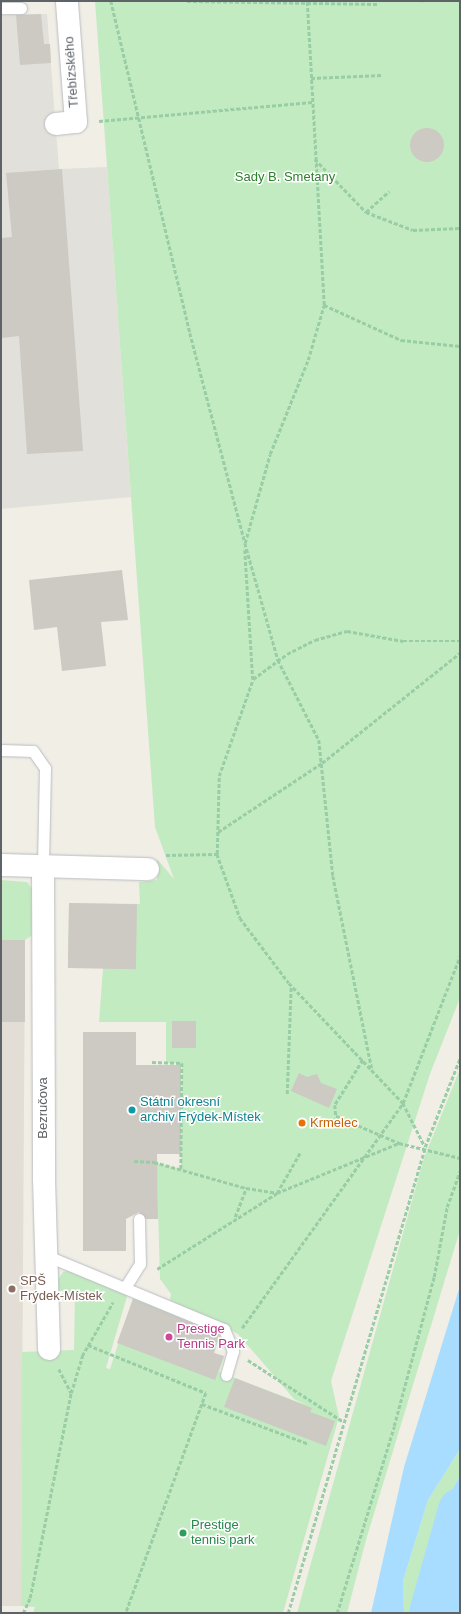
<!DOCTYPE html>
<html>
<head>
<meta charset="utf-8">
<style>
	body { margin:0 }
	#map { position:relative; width:461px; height:1614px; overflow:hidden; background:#f1eee6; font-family:Helvetica,sans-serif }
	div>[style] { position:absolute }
	.industrial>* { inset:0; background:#e2e0db }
	.education>* { inset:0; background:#e2ddd5 }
	.green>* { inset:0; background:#c3ebc1 }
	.water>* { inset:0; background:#a9ddff }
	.river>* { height:44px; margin:-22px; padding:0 22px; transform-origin:22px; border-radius:22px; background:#a9ddff }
	.building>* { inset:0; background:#cdc9c3; transform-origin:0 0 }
	.round { border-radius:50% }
	.path>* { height:2.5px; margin-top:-1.25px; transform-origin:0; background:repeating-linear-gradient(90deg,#99cda6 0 4px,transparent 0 6px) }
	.roads { filter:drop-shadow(0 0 1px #b9bcc1) drop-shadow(0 0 1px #b9bcc1) }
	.lane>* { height:11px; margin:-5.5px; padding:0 5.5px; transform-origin:5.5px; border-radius:5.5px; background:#fff }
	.street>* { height:22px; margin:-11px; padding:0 11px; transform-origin:11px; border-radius:11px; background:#fff }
	.dots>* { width:11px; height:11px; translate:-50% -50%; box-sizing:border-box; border:2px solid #fff; border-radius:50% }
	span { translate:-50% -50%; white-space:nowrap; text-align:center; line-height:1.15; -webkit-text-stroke:3px #fff; paint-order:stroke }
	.street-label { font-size:13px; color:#5e6368 }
	.park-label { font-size:13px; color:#2b812c }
	.culture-label { font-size:13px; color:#0d838f }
	.left { translate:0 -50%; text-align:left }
	.food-label { font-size:13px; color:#c56008 }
	.education-label { font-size:13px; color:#785e54 }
	.hotel-label { font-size:13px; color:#b23c85 }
	.leisure-label { font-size:13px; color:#27864d }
	.frame { position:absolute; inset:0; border:2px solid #5e6368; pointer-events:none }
</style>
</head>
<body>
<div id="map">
	<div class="industrial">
		<div style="clip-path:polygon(47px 14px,59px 169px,107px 167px,131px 497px,1px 509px,1px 15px)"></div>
	</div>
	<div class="education">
		<div style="clip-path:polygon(1px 940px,25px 940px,21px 1606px,1px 1606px)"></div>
	</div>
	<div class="green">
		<div style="clip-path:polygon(95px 1px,460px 1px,460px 998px,430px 1074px,331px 1381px,339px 1417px,283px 1613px,33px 1613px,35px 1607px,21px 1606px,22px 1352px,74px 1350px,75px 1294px,58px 1290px,57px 1281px,63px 1272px,69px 1270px,128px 1293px,106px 1368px,110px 1369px,133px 1298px,222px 1331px,214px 1353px,224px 1357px,219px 1372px,306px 1405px,294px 1399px,238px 1334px,170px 1300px,171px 1294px,160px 1279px,157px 1173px,154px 1162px,181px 1169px,182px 1063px,166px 1063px,166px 1022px,99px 1022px,103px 968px,68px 968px,69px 903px,140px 904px,139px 882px,157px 880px,157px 859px,174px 879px,155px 827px)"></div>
		<div style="clip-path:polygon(1px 880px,27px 882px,33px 890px,35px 933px,25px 940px,1px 940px)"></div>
		<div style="clip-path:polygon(460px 1069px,460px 1230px,366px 1540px,347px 1613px,297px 1613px,424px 1158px)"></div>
		<div style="clip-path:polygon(460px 1449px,460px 1476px,447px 1498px,446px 1583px,436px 1602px,423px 1613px,404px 1613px,403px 1581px,428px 1500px)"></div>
	</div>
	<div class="water">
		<div style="clip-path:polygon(460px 1286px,460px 1449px,428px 1500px,403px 1581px,404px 1613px,371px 1613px,404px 1467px)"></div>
		<div style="clip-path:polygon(460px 1476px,460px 1613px,423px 1613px,436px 1602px,446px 1583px,447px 1498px)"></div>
	</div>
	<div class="river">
		<div style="left:431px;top:1613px;width:107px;rotate:-74.3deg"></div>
	</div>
	<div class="building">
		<div style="clip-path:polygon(41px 14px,44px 44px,50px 44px,51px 63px,20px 65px,16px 15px)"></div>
		<div class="round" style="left:410px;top:128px;width:34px;height:34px"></div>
		<div style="clip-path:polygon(62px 169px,83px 451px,27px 454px,19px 336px,1px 338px,1px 238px,12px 237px,6px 173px)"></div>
		<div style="clip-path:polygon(122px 570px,128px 620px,101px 622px,106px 666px,62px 671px,57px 627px,34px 630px,29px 580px)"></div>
		<div style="left:69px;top:903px;width:68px;height:65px;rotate:1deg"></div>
		<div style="left:1px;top:940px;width:24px;height:82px"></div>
		<div style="left:172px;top:1021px;width:24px;height:27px"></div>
		<div style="clip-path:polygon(83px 1032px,136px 1032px,136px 1065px,181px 1065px,181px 1154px,157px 1154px,158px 1219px,146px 1219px,139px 1212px,126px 1219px,126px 1251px,83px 1251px)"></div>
		<div style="clip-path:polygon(299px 1073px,307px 1077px,317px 1074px,321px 1083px,337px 1089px,329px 1108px,291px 1091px)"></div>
		<div style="clip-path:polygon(133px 1299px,219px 1334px,214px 1353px,224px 1356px,215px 1380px,117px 1343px)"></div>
		<div style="clip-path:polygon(235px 1378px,312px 1408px,310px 1412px,335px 1421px,326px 1446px,224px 1407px)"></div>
	</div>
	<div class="path">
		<div style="left:111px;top:1px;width:341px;rotate:76.6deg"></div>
		<div style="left:190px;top:333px;width:217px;rotate:75.3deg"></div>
		<div style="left:245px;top:543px;width:122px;rotate:74.2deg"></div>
		<div style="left:278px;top:660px;width:90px;rotate:62.9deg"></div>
		<div style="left:319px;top:740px;width:137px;rotate:84.1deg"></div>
		<div style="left:333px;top:876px;width:197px;rotate:78.6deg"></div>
		<div style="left:187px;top:1px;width:192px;rotate:0.9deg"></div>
		<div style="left:422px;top:1px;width:1px;rotate:90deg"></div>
		<div style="left:311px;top:78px;width:72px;rotate:-2.4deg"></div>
		<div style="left:99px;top:121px;width:214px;rotate:-5.1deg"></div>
		<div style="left:315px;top:159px;width:74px;rotate:46.1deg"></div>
		<div style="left:366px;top:212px;width:50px;rotate:21deg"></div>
		<div style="left:413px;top:230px;width:47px;rotate:-2.4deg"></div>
		<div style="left:366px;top:212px;width:31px;rotate:-42deg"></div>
		<div style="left:324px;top:305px;width:85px;rotate:24.4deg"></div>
		<div style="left:401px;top:340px;width:59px;rotate:5.8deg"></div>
		<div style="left:245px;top:543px;width:92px;rotate:-74.3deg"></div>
		<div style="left:270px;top:454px;width:101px;rotate:-68deg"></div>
		<div style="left:308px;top:360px;width:57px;rotate:-73.8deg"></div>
		<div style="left:324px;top:305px;width:304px;rotate:-93.2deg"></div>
		<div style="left:245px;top:550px;width:129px;rotate:86.5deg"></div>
		<div style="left:218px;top:832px;width:125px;rotate:-33.6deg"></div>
		<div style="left:322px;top:763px;width:176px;rotate:-38.6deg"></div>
		<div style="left:217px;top:854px;width:78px;rotate:-88.5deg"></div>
		<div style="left:219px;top:776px;width:103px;rotate:-70.7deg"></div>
		<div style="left:253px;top:679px;width:42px;rotate:-36.3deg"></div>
		<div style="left:287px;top:654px;width:31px;rotate:-27deg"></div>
		<div style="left:315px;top:640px;width:33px;rotate:-16deg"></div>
		<div style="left:347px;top:631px;width:57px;rotate:10.1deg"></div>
		<div style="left:403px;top:641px;width:57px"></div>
		<div style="left:166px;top:855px;width:51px;rotate:-1.1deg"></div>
		<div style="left:217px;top:854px;width:68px;rotate:70.2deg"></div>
		<div style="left:240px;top:918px;width:81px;rotate:53deg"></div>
		<div style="left:289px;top:983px;width:166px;rotate:46.5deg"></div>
		<div style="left:403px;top:1103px;width:49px;rotate:63.4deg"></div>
		<div style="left:363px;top:1060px;width:53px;rotate:121.9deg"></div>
		<div style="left:335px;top:1105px;width:11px;rotate:85deg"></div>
		<div style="left:336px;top:1116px;width:69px;rotate:23.2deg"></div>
		<div style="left:399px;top:1143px;width:63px;rotate:13.8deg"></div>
		<div style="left:152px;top:1062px;width:30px;rotate:2deg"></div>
		<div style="left:182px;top:1063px;width:107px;rotate:90.5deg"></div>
		<div style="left:287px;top:1094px;width:109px;rotate:-87.9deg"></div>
		<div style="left:134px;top:1161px;width:20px;rotate:3deg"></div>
		<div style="left:154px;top:1162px;width:96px;rotate:15.8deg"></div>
		<div style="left:235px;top:1217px;width:31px;rotate:-69deg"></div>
		<div style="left:246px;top:1188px;width:31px;rotate:9deg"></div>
		<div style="left:277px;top:1193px;width:48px;rotate:-60.3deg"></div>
		<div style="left:157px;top:1269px;width:142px;rotate:-32.3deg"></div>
		<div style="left:277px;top:1193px;width:132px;rotate:-22.3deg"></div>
		<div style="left:242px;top:1328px;width:277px;rotate:-54.4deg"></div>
		<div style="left:403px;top:1103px;width:158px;rotate:-68.8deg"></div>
		<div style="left:88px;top:1345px;width:127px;rotate:22.1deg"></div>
		<div style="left:206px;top:1393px;width:234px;rotate:110deg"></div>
		<div style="left:248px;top:1360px;width:114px;rotate:32.9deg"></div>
		<div style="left:59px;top:1369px;width:27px;rotate:63deg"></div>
		<div style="left:202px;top:1404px;width:114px;rotate:20.5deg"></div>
		<div style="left:23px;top:1613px;width:17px;rotate:-65deg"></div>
		<div style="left:30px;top:1598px;width:209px;rotate:-78.7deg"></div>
		<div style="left:71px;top:1393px;width:39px;rotate:-73deg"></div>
		<div style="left:82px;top:1356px;width:62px;rotate:-60.1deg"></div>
		<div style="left:288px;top:1613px;width:486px;rotate:-73.6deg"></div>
		<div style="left:425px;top:1147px;width:96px;rotate:-68.5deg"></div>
		<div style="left:337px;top:1613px;width:195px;rotate:-73deg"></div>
		<div style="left:394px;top:1426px;width:154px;rotate:-75deg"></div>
		<div style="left:434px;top:1277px;width:71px;rotate:-79.5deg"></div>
		<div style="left:447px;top:1207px;width:38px;rotate:-70deg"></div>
	</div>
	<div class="roads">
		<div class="lane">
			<div style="left:1px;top:8px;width:20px"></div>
			<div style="left:1px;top:750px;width:32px;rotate:2deg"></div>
			<div style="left:33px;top:751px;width:21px;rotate:55deg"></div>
			<div style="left:45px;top:768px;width:98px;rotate:91.2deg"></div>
			<div style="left:45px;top:1255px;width:194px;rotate:22.5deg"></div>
			<div style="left:224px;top:1329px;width:24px;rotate:68deg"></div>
			<div style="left:233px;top:1351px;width:25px;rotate:106deg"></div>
			<div style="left:126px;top:1286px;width:26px;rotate:-58deg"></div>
			<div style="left:140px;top:1264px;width:45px;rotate:-91.3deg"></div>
		</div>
		<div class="street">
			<div style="left:56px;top:124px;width:20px;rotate:-6deg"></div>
			<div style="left:76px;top:122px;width:121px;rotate:-94.3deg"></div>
			<div style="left:1px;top:865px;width:147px;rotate:1.6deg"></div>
			<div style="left:43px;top:866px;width:313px;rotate:89.8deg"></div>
			<div style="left:44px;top:1179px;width:170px;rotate:88.3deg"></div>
		</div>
	</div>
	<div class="dots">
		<div style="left:132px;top:1110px;background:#0f9aa8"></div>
		<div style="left:302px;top:1123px;background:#e8710a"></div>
		<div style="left:12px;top:1289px;background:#8d6e63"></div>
		<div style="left:169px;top:1337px;background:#d1479c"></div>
		<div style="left:183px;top:1533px;background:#2e9e5b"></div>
	</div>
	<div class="street-label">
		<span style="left:72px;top:72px;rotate:-94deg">Třebízského</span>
		<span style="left:43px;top:1108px;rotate:-90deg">Bezručova</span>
	</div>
	<div class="park-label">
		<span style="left:285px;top:177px">Sady B. Smetany</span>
	</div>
	<div class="culture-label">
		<span class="left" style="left:140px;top:1110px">Státní okresní<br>archiv Frýdek-Místek</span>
	</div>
	<div class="food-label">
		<span class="left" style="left:310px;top:1123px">Krmelec</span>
	</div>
	<div class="education-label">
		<span class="left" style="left:20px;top:1289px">SPŠ<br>Frýdek-Místek</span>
	</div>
	<div class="hotel-label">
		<span class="left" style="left:177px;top:1337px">Prestige<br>Tennis Park</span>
	</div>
	<div class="leisure-label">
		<span class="left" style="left:191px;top:1533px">Prestige<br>tennis park</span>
	</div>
	<div class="frame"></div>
</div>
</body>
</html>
